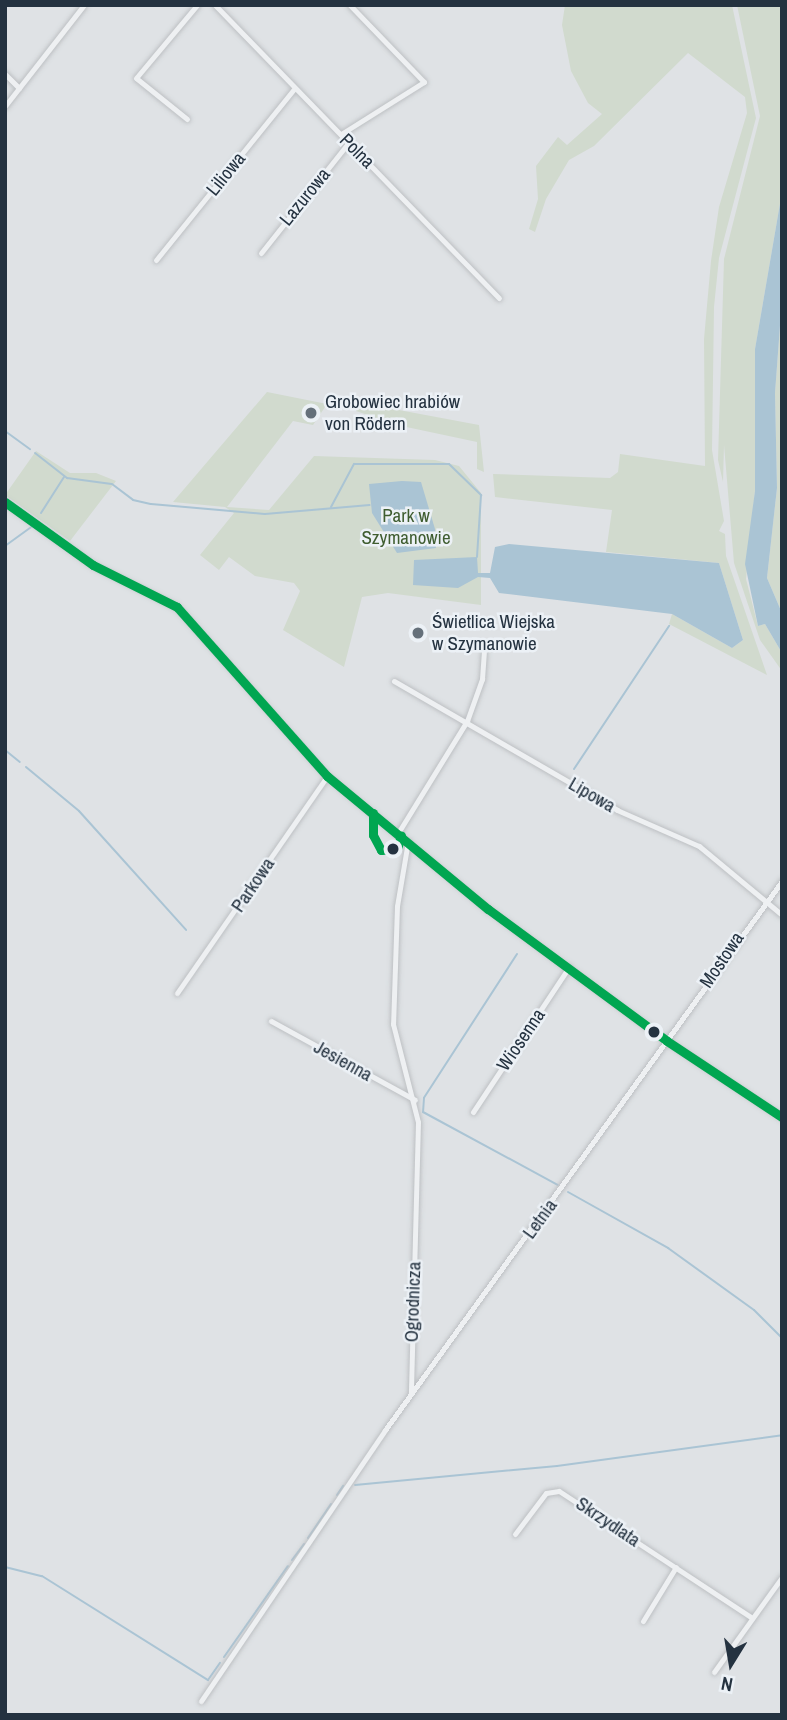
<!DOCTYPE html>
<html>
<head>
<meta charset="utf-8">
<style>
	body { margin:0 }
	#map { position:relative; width:787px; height:1720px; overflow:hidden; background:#dfe2e5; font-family:"Archivo Narrow",sans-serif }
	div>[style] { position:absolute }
	.green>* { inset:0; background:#d1dace }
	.water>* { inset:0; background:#aac4d4 }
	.stream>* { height:2px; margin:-1px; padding:0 1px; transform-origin:1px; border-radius:1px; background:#aac4d4 }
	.roads { filter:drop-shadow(0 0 2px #bdc0c3) drop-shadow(0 0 2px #bdc0c3) }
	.minor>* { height:5px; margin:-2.5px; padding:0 2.5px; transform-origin:2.5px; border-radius:2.5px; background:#eef0f2 }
	.bus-1>* { height:9px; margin:-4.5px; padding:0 4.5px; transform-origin:4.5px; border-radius:4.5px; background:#00a651 }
	.dots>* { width:19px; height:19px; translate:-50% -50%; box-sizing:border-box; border:4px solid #ecf1f6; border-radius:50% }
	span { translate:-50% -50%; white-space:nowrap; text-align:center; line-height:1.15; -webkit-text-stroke:5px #ecf1f6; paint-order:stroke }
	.street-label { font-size:19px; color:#243240 }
	.poi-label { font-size:19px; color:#243240 }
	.left { translate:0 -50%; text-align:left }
	.park-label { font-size:19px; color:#3f5d30 }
	.frame { position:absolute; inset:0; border:7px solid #243240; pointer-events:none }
	.north { position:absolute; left:696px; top:1629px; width:70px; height:70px; -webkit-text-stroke:5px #ecf1f6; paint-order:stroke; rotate:191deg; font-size:19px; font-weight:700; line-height:28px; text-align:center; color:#243240 }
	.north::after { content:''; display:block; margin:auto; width:24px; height:32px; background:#243240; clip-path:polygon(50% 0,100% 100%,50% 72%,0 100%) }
</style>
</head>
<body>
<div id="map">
	<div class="green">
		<div style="clip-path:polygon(565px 5px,732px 5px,756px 118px,719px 258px,714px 307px,712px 450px,724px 521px,719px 531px,725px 534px,726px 556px,767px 675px,669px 624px,672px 614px,732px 648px,743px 640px,719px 563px,606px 552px,612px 510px,495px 497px,493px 474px,610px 478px,618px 472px,620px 454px,705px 466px,704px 339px,711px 261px,719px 207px,747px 113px,745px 97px,688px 53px,594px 146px,569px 160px,546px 199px,535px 232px,529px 229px,538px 199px,536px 166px,558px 137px,567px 145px,602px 114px,588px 103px,571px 71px,562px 25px)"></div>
		<div style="clip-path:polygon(737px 5px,782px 5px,782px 192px,755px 349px,755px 491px,746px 579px,758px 626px,765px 624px,782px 653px,782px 671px,760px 640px,734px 563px,724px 445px,723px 482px,718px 460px,724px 259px,760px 116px)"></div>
		<div style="clip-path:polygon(782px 299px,782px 613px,767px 578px,777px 488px,775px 393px)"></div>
		<div style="clip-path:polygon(267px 392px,327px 404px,313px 425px,293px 421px,227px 507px,269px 510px,314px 456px,435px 460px,459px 466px,481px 493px,481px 605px,388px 593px,362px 597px,344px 667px,283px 630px,300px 591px,294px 583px,255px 576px,229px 557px,219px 570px,200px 555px,234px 513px,225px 507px,173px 502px)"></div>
		<div style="clip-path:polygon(356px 402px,479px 425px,484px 472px,477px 469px,477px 442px,397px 425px,356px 411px)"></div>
		<div style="clip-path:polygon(36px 451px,70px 473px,96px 473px,116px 481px,70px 541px,5px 495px)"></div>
	</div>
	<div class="water">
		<div style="clip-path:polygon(782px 192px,782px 299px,775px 393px,777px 488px,767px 578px,782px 613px,782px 653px,765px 624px,758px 626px,745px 564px,755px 491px,755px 349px)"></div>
		<div style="clip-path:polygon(402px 481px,421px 482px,435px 529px,436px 548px,397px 553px,372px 513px,369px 484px)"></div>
		<div style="clip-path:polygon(509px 544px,719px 563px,743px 640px,732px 648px,672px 614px,499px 593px,490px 578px,478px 577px,458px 588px,413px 585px,414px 560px,477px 557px,478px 573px,490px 573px,495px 547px)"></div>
	</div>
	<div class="stream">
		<div style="left:5px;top:431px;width:31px;rotate:36deg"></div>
		<div style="left:35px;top:453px;width:41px;rotate:38deg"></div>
		<div style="left:67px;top:478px;width:45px;rotate:7.6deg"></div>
		<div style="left:112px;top:484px;width:26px;rotate:37deg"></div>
		<div style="left:133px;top:500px;width:18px;rotate:13deg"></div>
		<div style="left:151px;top:504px;width:114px;rotate:5deg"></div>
		<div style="left:265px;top:514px;width:105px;rotate:-4.9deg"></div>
		<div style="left:331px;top:507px;width:49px;rotate:-61.9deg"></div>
		<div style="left:354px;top:464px;width:95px"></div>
		<div style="left:449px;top:464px;width:45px;rotate:44.1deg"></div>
		<div style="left:481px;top:495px;width:62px;rotate:93.7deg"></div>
		<div style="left:41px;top:513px;width:43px;rotate:-57.4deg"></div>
		<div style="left:5px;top:546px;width:32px;rotate:-36deg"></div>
		<div style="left:5px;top:750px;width:19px;rotate:39deg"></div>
		<div style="left:26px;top:767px;width:69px;rotate:39.7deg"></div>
		<div style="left:79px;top:811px;width:160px;rotate:48deg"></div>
		<div style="left:574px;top:769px;width:172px;rotate:-56.4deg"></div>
		<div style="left:517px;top:954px;width:171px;rotate:122.9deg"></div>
		<div style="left:424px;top:1098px;width:14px;rotate:94deg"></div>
		<div style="left:423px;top:1112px;width:153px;rotate:28.4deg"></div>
		<div style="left:568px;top:1192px;width:115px;rotate:29.2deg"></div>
		<div style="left:668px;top:1248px;width:106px;rotate:35.8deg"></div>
		<div style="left:754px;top:1310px;width:40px;rotate:45deg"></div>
		<div style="left:355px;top:1485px;width:203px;rotate:-5.4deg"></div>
		<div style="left:557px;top:1466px;width:227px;rotate:-7.8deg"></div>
		<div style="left:337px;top:1495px;width:11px;rotate:-56deg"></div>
		<div style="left:308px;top:1538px;width:41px;rotate:-55.9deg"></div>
		<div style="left:292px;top:1560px;width:20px;rotate:-53deg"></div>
		<div style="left:5px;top:1567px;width:38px;rotate:14deg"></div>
		<div style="left:42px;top:1576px;width:196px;rotate:32.1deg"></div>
		<div style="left:208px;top:1680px;width:21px;rotate:-55deg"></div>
		<div style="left:224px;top:1657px;width:111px;rotate:-54.9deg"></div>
	</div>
	<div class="roads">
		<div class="minor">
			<div style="left:215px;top:5px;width:408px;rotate:45.9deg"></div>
			<div style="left:5px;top:74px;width:20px;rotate:45deg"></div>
			<div style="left:5px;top:106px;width:128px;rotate:-52deg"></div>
			<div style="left:187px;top:119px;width:65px;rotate:-141.2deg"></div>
			<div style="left:136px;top:78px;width:95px;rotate:-50.1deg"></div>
			<div style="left:341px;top:134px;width:98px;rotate:-32.1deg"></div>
			<div style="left:424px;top:82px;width:107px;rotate:-133.9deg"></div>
			<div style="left:261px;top:253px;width:142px;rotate:-51.6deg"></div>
			<div style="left:156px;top:260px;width:221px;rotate:-51.1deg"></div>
			<div style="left:5px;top:502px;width:108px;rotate:35.6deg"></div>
			<div style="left:93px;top:565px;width:94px;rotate:26.6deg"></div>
			<div style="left:177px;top:607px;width:226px;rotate:48.4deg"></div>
			<div style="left:327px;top:776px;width:209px;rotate:39.6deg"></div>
			<div style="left:488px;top:909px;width:222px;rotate:36.4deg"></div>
			<div style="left:667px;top:1041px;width:138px;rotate:33.5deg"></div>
			<div style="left:394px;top:681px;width:258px;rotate:30deg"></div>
			<div style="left:617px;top:810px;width:90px;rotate:23.7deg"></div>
			<div style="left:699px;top:846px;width:108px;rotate:39.7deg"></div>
			<div style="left:398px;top:833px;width:132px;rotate:-58.4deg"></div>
			<div style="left:467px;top:721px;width:45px;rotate:-70.3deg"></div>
			<div style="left:482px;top:679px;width:27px;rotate:-86deg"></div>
			<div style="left:408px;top:841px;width:66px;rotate:99.6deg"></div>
			<div style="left:397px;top:906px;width:118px;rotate:91.9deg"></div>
			<div style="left:393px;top:1024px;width:101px;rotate:75.7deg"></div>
			<div style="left:418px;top:1122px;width:272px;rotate:91.5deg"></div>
			<div style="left:177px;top:993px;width:264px;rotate:-55.3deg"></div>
			<div style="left:271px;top:1021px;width:164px;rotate:28.7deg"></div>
			<div style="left:473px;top:1112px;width:174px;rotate:-56.5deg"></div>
			<div style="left:515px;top:1534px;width:51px;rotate:-52.9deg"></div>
			<div style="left:546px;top:1493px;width:13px;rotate:-9deg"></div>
			<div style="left:559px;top:1491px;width:231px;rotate:33.3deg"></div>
			<div style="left:643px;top:1621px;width:63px;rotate:-58.6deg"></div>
			<div style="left:714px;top:1672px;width:117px;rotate:-54.4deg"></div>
			<div style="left:201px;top:1701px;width:328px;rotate:-55.8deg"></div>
			<div style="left:385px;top:1430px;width:678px;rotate:-54.13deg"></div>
		</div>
	</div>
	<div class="bus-1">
		<div style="left:5px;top:502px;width:108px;rotate:35.6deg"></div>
		<div style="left:93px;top:565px;width:94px;rotate:26.6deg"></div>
		<div style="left:177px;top:607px;width:226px;rotate:48.4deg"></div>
		<div style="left:327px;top:776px;width:209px;rotate:39.6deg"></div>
		<div style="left:488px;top:909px;width:222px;rotate:36.4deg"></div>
		<div style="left:667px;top:1041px;width:138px;rotate:33.5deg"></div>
		<div style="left:373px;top:813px;width:22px;rotate:90deg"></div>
		<div style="left:373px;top:835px;width:17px;rotate:62deg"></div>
		<div style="left:381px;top:850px;width:16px;rotate:-4deg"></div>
		<div style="left:397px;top:849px;width:14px;rotate:-73deg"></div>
	</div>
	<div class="dots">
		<div style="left:311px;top:413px;background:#65707a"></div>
		<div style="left:418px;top:633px;background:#65707a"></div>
		<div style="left:393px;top:849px;background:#243240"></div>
		<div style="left:654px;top:1032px;background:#243240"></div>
	</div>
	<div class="street-label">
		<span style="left:357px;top:151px;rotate:45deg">Polna</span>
		<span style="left:226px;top:174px;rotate:-51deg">Liliowa</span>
		<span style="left:305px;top:197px;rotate:-51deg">Lazurowa</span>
		<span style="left:592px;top:795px;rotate:30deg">Lipowa</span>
		<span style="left:253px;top:885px;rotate:-56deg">Parkowa</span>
		<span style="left:722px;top:960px;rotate:-56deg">Mostowa</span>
		<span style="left:521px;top:1040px;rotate:-56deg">Wiosenna</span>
		<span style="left:343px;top:1061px;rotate:29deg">Jesienna</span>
		<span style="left:540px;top:1219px;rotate:-54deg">Letnia</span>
		<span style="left:413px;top:1302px;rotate:-88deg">Ogrodnicza</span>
		<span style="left:608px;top:1522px;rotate:34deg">Skrzydlata</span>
	</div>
	<div class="poi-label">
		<span class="left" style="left:325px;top:413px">Grobowiec hrabiów<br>von Rödern</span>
		<span class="left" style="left:432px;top:633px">Świetlica Wiejska<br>w Szymanowie</span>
	</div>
	<div class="park-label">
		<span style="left:406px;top:527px">Park w<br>Szymanowie</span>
	</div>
	<div class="frame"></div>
	<div class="north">N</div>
</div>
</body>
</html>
